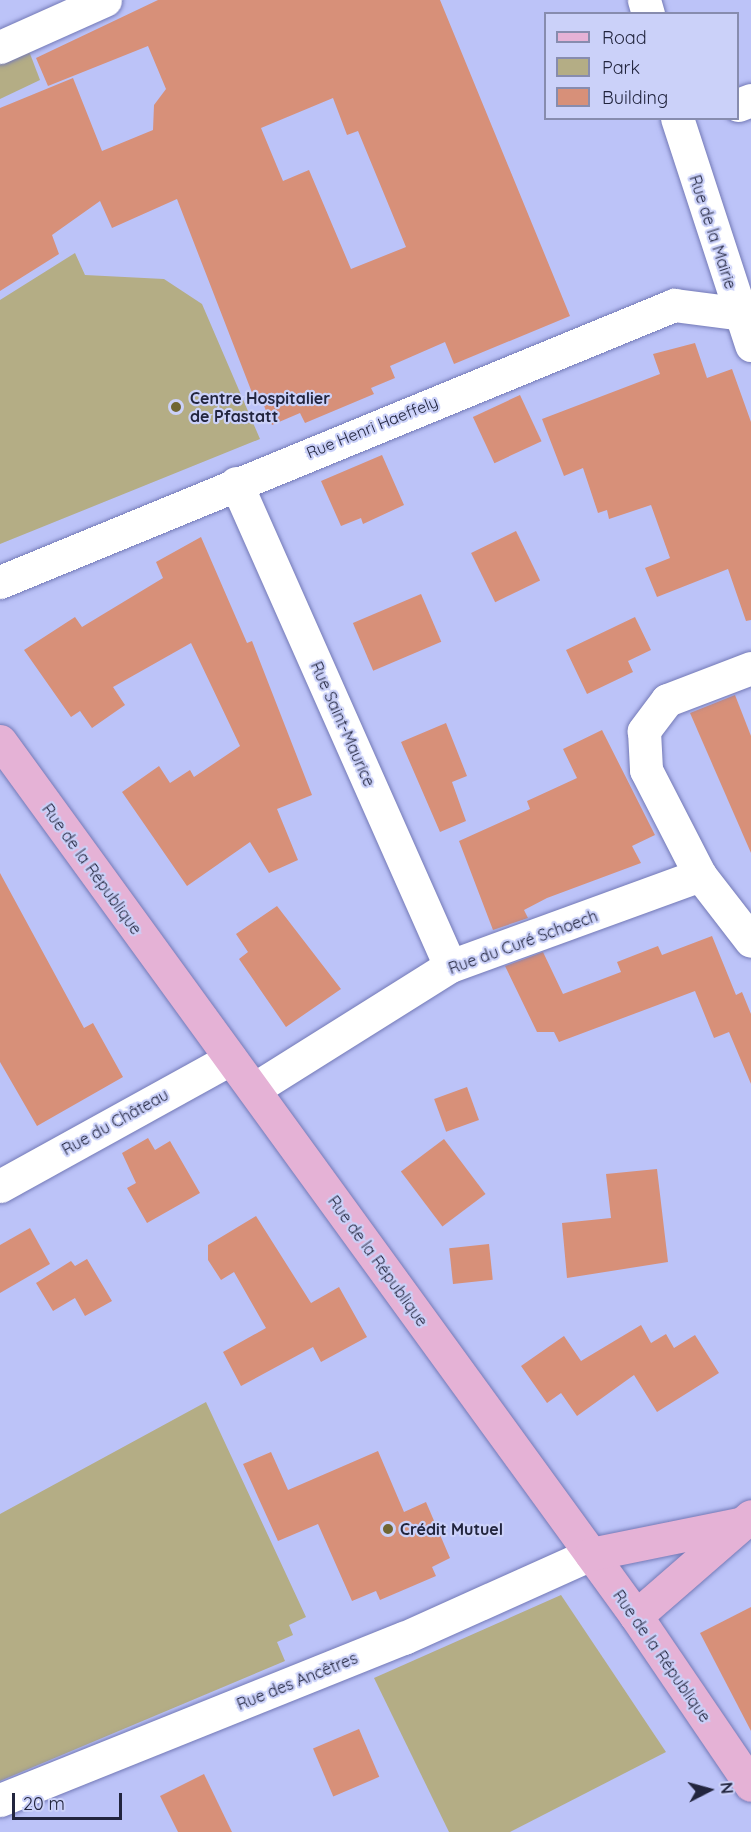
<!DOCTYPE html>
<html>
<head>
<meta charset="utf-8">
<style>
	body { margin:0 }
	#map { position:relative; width:751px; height:1832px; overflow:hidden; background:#bcc3f8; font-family:Quicksand,sans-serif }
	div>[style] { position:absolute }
	.green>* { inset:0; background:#b4ad85 }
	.building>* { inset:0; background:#d79079; transform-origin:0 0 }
	.roads { filter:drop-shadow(0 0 2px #7379b6) drop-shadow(0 0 2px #7379b6) }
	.minor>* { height:33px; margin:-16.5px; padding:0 16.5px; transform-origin:16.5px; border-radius:16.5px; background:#fff }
	.major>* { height:33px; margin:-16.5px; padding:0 16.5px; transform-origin:16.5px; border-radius:16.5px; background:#e5b2d6 }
	.dots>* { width:16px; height:16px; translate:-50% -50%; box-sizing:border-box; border:3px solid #cbd1f9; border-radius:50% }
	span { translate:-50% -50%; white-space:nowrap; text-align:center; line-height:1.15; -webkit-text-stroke:4.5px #cbd1f9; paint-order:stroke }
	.street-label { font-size:16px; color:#22253e }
	.poi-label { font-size:16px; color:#22253e; font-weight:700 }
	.left { translate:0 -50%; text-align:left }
	.legend { position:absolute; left:544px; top:12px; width:195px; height:108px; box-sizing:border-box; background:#cbd1f9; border:2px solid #878cae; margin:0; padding:8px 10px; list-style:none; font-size:18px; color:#22253e }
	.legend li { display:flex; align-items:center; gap:12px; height:30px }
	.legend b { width:30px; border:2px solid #878cae }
	.north { position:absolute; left:679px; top:1760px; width:60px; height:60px; -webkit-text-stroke:4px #cbd1f9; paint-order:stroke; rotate:84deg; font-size:16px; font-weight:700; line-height:24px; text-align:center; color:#22253e }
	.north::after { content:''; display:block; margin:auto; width:21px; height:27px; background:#22253e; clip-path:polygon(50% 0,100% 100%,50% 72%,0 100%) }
	.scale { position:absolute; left:12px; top:1793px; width:110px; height:27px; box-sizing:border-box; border:3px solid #22253e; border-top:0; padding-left:8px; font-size:18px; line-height:21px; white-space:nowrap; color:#22253e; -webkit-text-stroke:4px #cbd1f9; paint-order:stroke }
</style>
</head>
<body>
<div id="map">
	<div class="green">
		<div style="clip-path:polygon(29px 51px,40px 80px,0 99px,0 63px)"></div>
		<div style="clip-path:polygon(75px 253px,85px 275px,164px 279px,202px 304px,260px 439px,0 544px,0 300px)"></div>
		<div style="clip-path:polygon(206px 1402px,306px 1617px,289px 1625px,293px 1635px,277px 1642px,285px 1661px,0 1781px,0 1514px)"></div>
		<div style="clip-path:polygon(561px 1595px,666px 1752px,510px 1832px,449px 1832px,374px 1678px)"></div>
	</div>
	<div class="building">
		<div style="clip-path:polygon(evenodd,158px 0,440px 0,570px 316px,454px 364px,445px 342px,390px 366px,395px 378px,371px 388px,374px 394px,305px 423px,300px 413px,272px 425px,262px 401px,256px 403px,177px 199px,112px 228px,100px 201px,52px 235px,59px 254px,0 291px,0 108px,73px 78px,102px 151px,153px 130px,154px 105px,166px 89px,148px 46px,48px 86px,36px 58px,158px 0,333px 98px,347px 135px,358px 131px,406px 247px,351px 269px,309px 170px,283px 181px,261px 128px,333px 98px)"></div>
		<div style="clip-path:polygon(695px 343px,707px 378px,732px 369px,751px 422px,751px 620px,746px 621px,728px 569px,657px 597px,645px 568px,670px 558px,651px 505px,609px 519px,607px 510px,598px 513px,583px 468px,564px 476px,542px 419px,660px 374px,653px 354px)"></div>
		<div style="left:520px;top:395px;width:51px;height:52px;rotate:65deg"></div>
		<div style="clip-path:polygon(382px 455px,404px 505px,363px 524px,361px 518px,341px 526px,321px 481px)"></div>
		<div style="left:516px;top:531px;width:55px;height:50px;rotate:64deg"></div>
		<div style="clip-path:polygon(201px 537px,247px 643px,252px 641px,312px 795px,277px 809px,298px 860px,269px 873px,250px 842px,187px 886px,122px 792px,159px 766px,170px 783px,190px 770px,194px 777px,240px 746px,191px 643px,113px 687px,125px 705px,92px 728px,80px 711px,71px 717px,24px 650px,75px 617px,82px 627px,163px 578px,156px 562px)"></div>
		<div style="left:421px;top:594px;width:52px;height:74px;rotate:67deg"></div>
		<div style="clip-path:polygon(635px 617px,651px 650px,628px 661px,633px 672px,587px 694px,566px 650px)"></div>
		<div style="clip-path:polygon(735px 695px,751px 736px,751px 853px,690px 713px)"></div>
		<div style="clip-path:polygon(446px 723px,467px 776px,452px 782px,466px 821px,440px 832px,401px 742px)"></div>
		<div style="clip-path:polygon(602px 730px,655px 835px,632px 846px,641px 863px,547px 898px,524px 910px,528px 918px,493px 930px,459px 841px,530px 809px,527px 801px,577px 778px,563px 749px)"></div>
		<div style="clip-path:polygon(0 873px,84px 1028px,93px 1023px,123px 1077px,37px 1126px,0 1062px)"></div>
		<div style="clip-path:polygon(277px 906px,341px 989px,286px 1027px,239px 959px,248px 952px,236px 934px)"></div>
		<div style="clip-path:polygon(712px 936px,736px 995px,742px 992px,751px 1014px,751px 1084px,729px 1032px,714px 1038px,695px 991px,559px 1042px,554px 1032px,537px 1032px,505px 966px,543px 952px,563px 994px,621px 972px,617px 962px,658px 946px,662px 955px)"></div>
		<div style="left:467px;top:1087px;width:35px;height:35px;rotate:70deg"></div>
		<div style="clip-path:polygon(148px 1138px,155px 1150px,170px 1141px,200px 1193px,147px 1223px,127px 1188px,136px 1183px,122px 1153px)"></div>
		<div style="left:444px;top:1139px;width:69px;height:54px;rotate:53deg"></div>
		<div style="clip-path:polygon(657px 1169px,668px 1262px,567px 1278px,562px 1223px,611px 1218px,606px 1174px)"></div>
		<div style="clip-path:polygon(256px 1216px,311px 1303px,339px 1287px,367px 1337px,321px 1362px,313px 1347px,241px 1386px,223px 1352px,266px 1328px,234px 1272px,221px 1280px,208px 1260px,208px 1245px)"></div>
		<div style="clip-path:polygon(30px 1228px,50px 1264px,0 1293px,0 1245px)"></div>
		<div style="left:489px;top:1244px;width:36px;height:40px;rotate:84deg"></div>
		<div style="clip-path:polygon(87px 1259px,112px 1301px,85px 1316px,75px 1298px,53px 1311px,36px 1283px,71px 1261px,75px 1266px)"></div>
		<div style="clip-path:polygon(641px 1325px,651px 1343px,666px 1334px,674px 1348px,695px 1335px,719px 1373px,657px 1412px,634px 1375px,577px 1416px,561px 1393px,547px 1403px,521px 1366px,564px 1336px,581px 1361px)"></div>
		<div style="clip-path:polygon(378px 1451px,404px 1512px,426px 1502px,450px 1558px,432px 1567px,436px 1576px,380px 1600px,376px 1591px,352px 1601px,318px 1524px,278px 1541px,243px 1464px,271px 1452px,288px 1490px)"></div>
		<div style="clip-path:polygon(751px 1607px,751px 1731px,700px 1633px)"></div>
		<div style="left:359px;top:1729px;width:52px;height:50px;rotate:67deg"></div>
		<div style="clip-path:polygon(204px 1774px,232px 1832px,178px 1832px,160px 1796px)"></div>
	</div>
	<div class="roads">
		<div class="minor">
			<div style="left:644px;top:0;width:15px;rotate:74deg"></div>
			<div style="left:0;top:47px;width:115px;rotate:-24.1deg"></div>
			<div style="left:738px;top:105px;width:14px;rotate:-21deg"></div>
			<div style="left:677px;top:118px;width:239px;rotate:71.9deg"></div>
			<div style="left:236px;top:483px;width:528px;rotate:66.1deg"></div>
			<div style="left:0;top:582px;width:729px;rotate:-22.34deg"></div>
			<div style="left:674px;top:305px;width:78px;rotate:7.4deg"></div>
			<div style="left:751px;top:668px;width:90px;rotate:159.1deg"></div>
			<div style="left:667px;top:700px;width:39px;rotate:127deg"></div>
			<div style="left:644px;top:731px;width:39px;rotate:87deg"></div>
			<div style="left:646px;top:770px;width:118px;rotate:62.8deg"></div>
			<div style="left:700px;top:875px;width:83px;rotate:52.3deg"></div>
			<div style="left:254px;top:1089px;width:231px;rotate:-32.1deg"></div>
			<div style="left:450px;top:966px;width:266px;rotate:-20deg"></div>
			<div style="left:0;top:1186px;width:263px;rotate:-28.9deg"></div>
			<div style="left:0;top:1800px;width:435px;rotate:-21.9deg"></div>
			<div style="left:404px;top:1638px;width:205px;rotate:-24.2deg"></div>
		</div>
		<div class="major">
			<div style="left:0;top:741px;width:1082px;rotate:53.99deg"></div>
			<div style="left:636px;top:1616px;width:204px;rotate:55.8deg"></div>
			<div style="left:591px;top:1554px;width:150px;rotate:-11.5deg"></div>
			<div style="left:636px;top:1616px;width:152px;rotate:-41deg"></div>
		</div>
	</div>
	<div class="dots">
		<div style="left:176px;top:407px;background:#706633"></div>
		<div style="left:388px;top:1529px;background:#706633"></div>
	</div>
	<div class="street-label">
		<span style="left:713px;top:232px;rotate:72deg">Rue de la Mairie</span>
		<span style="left:372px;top:427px;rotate:-22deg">Rue Henri Haeffely</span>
		<span style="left:343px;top:724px;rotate:66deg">Rue Saint-Maurice</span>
		<span style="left:92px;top:869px;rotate:54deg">Rue de la République</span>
		<span style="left:523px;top:942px;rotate:-20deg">Rue du Curé Schoech</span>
		<span style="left:115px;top:1122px;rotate:-29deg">Rue du Château</span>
		<span style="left:378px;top:1261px;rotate:54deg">Rue de la République</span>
		<span style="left:662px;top:1656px;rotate:55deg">Rue de la République</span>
		<span style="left:297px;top:1681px;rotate:-22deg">Rue des Ancêtres</span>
	</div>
	<div class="poi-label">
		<span class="left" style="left:190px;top:407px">Centre Hospitalier<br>de Pfastatt</span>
		<span class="left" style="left:400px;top:1529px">Crédit Mutuel</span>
	</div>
	<ul class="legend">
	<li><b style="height:8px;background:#e5b2d6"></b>Road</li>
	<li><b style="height:16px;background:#b4ad85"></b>Park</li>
	<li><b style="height:16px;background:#d79079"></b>Building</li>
	</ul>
	<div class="north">N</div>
	<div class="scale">20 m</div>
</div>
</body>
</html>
